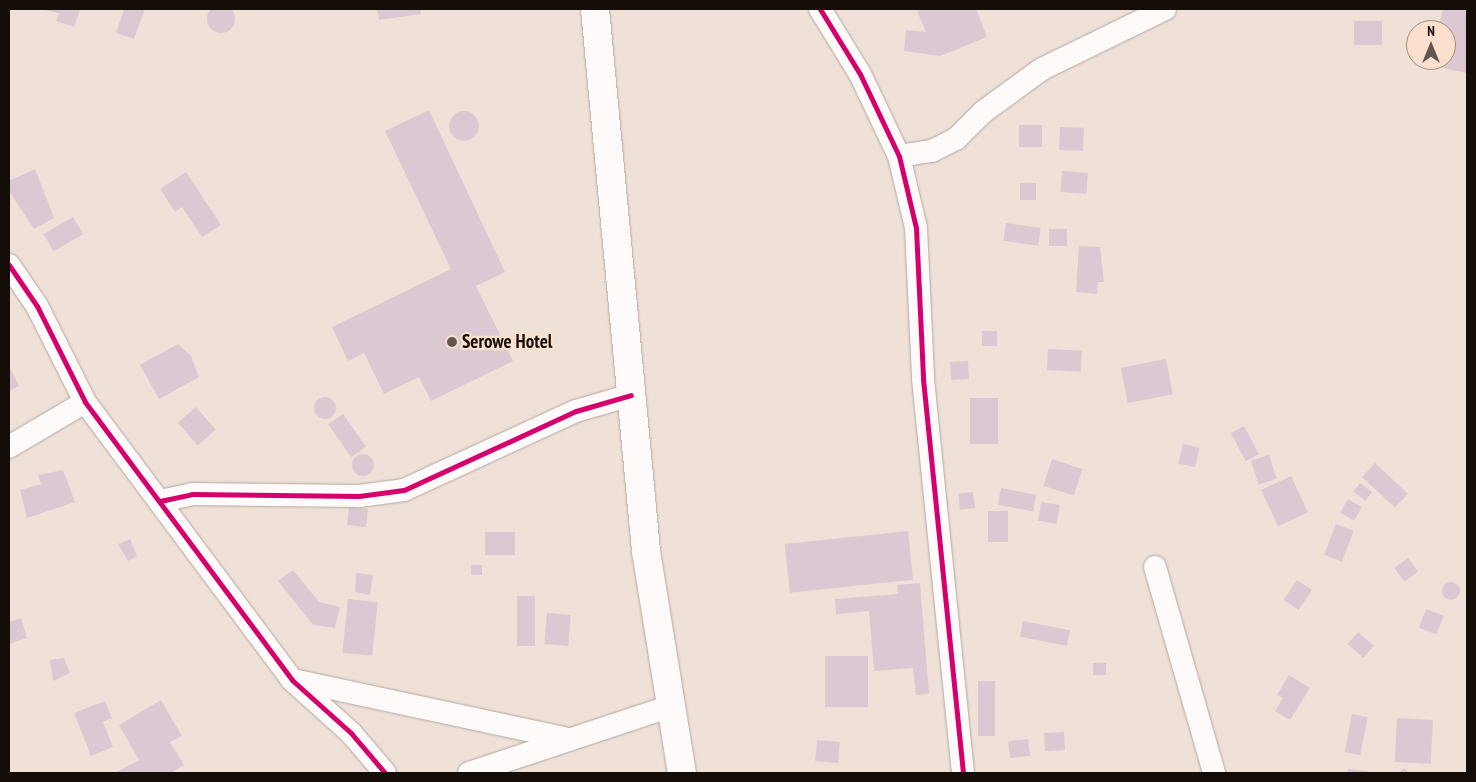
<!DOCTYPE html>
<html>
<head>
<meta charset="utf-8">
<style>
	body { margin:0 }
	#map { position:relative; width:1476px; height:782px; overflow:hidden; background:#f0e1d8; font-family:"PT Sans Narrow",sans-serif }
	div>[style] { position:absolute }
	.building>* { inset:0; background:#dbc8d3; transform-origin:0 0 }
	.round { border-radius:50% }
	.roads { filter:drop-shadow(0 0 1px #b2a7a0) drop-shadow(0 0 1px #b2a7a0) }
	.street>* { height:22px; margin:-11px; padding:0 11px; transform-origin:11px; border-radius:11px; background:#fdfaf9 }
	.primary>* { height:28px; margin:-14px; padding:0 14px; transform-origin:14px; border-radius:14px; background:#fdfaf9 }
	.cycleway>* { height:5px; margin:-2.5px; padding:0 2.5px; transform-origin:2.5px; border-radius:2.5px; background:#d6006c }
	.dots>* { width:14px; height:14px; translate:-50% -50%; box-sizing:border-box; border:2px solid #fae0cd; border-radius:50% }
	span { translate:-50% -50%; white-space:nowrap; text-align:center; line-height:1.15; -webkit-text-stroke:4.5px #fae0cd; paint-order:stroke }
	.poi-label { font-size:19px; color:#150d07; font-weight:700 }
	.left { translate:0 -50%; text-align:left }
	.frame { position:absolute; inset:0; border:10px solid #150d07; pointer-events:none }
	.north { position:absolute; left:1406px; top:20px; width:50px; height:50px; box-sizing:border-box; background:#fae0cd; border:1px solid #9e8c7e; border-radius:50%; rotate:0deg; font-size:14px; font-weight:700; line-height:20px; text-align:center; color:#150d07 }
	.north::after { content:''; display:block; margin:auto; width:18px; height:22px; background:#625750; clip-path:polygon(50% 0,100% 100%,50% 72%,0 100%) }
</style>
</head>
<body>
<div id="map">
	<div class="building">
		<div class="round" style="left:207px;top:5px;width:28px;height:28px"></div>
		<div style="clip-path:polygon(40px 9px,80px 9px,74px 27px,56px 21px,59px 13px)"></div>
		<div style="clip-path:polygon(124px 9px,145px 9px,134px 39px,116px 33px)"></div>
		<div style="clip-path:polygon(377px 9px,420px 9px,421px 14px,379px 20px)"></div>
		<div style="clip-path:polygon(924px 9px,976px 9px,987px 37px,940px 56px,904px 51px,906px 30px,926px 32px,917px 11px)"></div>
		<div style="clip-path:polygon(1443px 9px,1467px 9px,1467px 73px,1432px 66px,1433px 60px,1446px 60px,1446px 30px,1438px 30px)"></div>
		<div style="left:1354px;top:21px;width:28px;height:24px"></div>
		<div style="clip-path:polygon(429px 110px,505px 272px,476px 286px,513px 361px,431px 401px,419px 377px,384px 394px,364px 353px,348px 361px,332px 327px,451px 269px,385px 131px)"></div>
		<div class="round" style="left:449px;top:111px;width:30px;height:30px"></div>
		<div style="left:1019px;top:125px;width:23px;height:22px"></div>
		<div style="left:1060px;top:127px;width:24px;height:23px;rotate:2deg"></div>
		<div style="clip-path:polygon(35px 169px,54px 218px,34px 229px,9px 191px,9px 181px)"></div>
		<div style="left:1062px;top:171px;width:26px;height:21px;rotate:4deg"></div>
		<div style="clip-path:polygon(186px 172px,221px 225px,202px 237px,182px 207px,175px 212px,160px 189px)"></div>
		<div style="left:1020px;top:183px;width:16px;height:17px"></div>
		<div style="left:73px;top:217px;width:20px;height:34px;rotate:60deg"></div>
		<div style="left:1006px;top:223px;width:35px;height:18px;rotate:8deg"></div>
		<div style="left:1067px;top:229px;width:17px;height:18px;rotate:90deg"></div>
		<div style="clip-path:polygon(1079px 246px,1100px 247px,1104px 282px,1098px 282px,1097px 294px,1076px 292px)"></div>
		<div style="left:982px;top:331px;width:15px;height:15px"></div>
		<div style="clip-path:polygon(178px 344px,191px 356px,199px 377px,159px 399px,140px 365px)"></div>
		<div style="left:1048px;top:349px;width:34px;height:21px;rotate:3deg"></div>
		<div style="left:1166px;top:359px;width:36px;height:46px;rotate:79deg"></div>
		<div style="left:968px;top:361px;width:18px;height:18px;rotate:87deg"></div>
		<div style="clip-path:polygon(9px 366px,19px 386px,9px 391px)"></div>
		<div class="round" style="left:314px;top:397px;width:22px;height:22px"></div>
		<div style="left:970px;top:398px;width:28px;height:46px"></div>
		<div style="left:196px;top:407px;width:30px;height:24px;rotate:49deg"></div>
		<div style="left:343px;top:414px;width:40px;height:18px;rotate:55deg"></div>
		<div style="left:1244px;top:426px;width:32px;height:15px;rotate:62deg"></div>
		<div style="left:1183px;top:444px;width:17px;height:20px;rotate:13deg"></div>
		<div class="round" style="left:352px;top:454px;width:22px;height:22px"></div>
		<div style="left:1269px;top:455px;width:25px;height:19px;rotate:72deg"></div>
		<div style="left:1052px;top:459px;width:32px;height:28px;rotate:18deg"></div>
		<div style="left:1375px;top:463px;width:45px;height:19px;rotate:43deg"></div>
		<div style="clip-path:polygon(63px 470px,75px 502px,27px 518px,20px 490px,41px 484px,38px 475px)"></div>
		<div style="left:1291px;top:476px;width:40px;height:33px;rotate:65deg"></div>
		<div style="left:1360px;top:483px;width:15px;height:11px;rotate:37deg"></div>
		<div style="left:1001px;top:488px;width:36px;height:17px;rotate:11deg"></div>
		<div style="left:973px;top:492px;width:16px;height:15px;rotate:83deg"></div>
		<div style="left:1348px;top:499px;width:16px;height:16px;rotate:30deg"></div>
		<div style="left:1041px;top:502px;width:19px;height:19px;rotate:9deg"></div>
		<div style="left:349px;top:507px;width:19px;height:18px;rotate:6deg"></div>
		<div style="left:988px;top:511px;width:20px;height:31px"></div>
		<div style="left:1336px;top:524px;width:19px;height:33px;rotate:21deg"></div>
		<div style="left:908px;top:531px;width:49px;height:124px;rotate:84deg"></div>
		<div style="left:485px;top:532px;width:30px;height:23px"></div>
		<div style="clip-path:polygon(130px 539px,137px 556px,128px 561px,118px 544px)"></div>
		<div style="left:1408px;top:558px;width:17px;height:17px;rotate:54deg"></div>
		<div style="left:471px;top:565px;width:11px;height:10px"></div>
		<div style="clip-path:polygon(293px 570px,319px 602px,340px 607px,335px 628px,313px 625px,278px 581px)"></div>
		<div style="clip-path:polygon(356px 573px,373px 575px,370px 595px,355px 592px)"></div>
		<div style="left:1297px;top:580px;width:18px;height:24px;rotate:34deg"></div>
		<div class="round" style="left:1442px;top:582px;width:18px;height:18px"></div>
		<div style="clip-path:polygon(920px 583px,929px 694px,916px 695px,913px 668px,874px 671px,869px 611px,836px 614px,835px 599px,898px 594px,897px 585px)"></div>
		<div style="left:517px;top:596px;width:18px;height:50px"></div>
		<div style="left:348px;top:599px;width:30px;height:54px;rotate:6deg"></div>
		<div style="left:1426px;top:609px;width:19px;height:20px;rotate:21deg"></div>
		<div style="left:547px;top:613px;width:24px;height:31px;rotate:5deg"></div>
		<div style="clip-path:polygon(21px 618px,27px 638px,9px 644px,9px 622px)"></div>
		<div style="left:1023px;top:621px;width:48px;height:16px;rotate:11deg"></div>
		<div style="left:1358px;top:632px;width:21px;height:16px;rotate:41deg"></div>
		<div style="left:868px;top:656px;width:51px;height:43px;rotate:90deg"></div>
		<div style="clip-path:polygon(64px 658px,70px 673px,53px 681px,50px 660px)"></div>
		<div style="left:1093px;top:663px;width:13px;height:12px"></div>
		<div style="clip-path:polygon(1289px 675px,1310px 688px,1290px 720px,1275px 711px,1283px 698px,1277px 695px)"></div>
		<div style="left:978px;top:681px;width:17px;height:55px"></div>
		<div style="clip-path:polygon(161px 700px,182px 736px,170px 742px,184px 765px,171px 773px,115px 773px,139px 760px,119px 725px)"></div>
		<div style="clip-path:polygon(105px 701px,112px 718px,103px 722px,113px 747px,91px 756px,74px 713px)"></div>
		<div style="left:1352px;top:714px;width:16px;height:39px;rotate:11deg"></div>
		<div style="left:1397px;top:718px;width:36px;height:44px;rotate:3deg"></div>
		<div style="left:1064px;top:732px;width:18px;height:20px;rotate:87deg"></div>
		<div style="left:1028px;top:739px;width:17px;height:20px;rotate:83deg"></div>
		<div style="left:817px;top:740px;width:23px;height:21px;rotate:5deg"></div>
		<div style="clip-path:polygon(1404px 768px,1409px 773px,1399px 773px)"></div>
		<div style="clip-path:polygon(1348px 769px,1368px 771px,1368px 773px,1347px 773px)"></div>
	</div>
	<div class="roads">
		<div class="street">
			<div style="left:820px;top:9px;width:76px;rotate:58.4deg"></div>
			<div style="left:860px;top:74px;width:91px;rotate:64.6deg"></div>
			<div style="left:899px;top:156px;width:74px;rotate:76.7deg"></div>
			<div style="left:916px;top:228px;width:151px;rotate:87.3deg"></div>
			<div style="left:923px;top:379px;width:396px;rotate:84.2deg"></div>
			<div style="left:899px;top:156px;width:33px;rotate:-9deg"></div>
			<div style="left:932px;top:151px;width:27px;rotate:-27deg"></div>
			<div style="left:956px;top:139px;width:38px;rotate:-45deg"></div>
			<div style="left:983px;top:112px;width:73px;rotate:-36.1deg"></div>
			<div style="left:1042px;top:69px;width:137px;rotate:-26deg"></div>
			<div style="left:9px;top:265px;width:50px;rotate:55.7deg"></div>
			<div style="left:37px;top:306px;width:107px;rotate:63.4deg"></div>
			<div style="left:85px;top:402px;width:347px;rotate:53.3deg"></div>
			<div style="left:292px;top:680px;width:79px;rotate:41.9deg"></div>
			<div style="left:351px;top:733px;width:52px;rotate:49.6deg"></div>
			<div style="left:9px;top:447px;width:88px;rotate:-30.6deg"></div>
			<div style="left:160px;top:501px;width:33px;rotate:-12deg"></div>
			<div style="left:192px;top:494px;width:167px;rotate:0.7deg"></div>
			<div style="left:359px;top:496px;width:45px;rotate:-7.6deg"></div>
			<div style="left:404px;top:490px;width:189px;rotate:-24.7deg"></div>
			<div style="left:576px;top:411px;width:57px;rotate:-16.2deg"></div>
			<div style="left:1155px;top:567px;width:214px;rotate:74deg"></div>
			<div style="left:293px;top:680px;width:277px;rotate:12.1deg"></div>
			<div style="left:469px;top:773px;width:210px;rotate:-18.3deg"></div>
		</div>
		<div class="primary">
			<div style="left:595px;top:9px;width:544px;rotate:84.62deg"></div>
			<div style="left:646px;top:551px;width:225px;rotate:80.8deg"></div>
		</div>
	</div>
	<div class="cycleway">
		<div style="left:820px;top:9px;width:76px;rotate:58.4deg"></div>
		<div style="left:860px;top:74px;width:91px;rotate:64.6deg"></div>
		<div style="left:899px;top:156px;width:74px;rotate:76.7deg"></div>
		<div style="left:916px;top:228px;width:151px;rotate:87.3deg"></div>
		<div style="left:923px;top:379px;width:396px;rotate:84.2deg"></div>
		<div style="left:9px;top:265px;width:50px;rotate:55.7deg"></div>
		<div style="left:37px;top:306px;width:107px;rotate:63.4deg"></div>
		<div style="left:85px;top:402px;width:347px;rotate:53.3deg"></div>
		<div style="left:292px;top:680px;width:79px;rotate:41.9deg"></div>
		<div style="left:351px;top:733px;width:52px;rotate:49.6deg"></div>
		<div style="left:160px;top:501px;width:33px;rotate:-12deg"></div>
		<div style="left:192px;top:494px;width:167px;rotate:0.7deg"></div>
		<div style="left:359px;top:496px;width:45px;rotate:-7.6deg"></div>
		<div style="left:404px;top:490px;width:189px;rotate:-24.7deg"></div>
		<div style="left:576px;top:411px;width:57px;rotate:-16.2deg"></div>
	</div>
	<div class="dots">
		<div style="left:452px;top:342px;background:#625750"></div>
	</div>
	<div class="poi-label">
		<span class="left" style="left:462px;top:342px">Serowe Hotel</span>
	</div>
	<div class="frame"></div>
	<div class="north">N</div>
</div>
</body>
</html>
